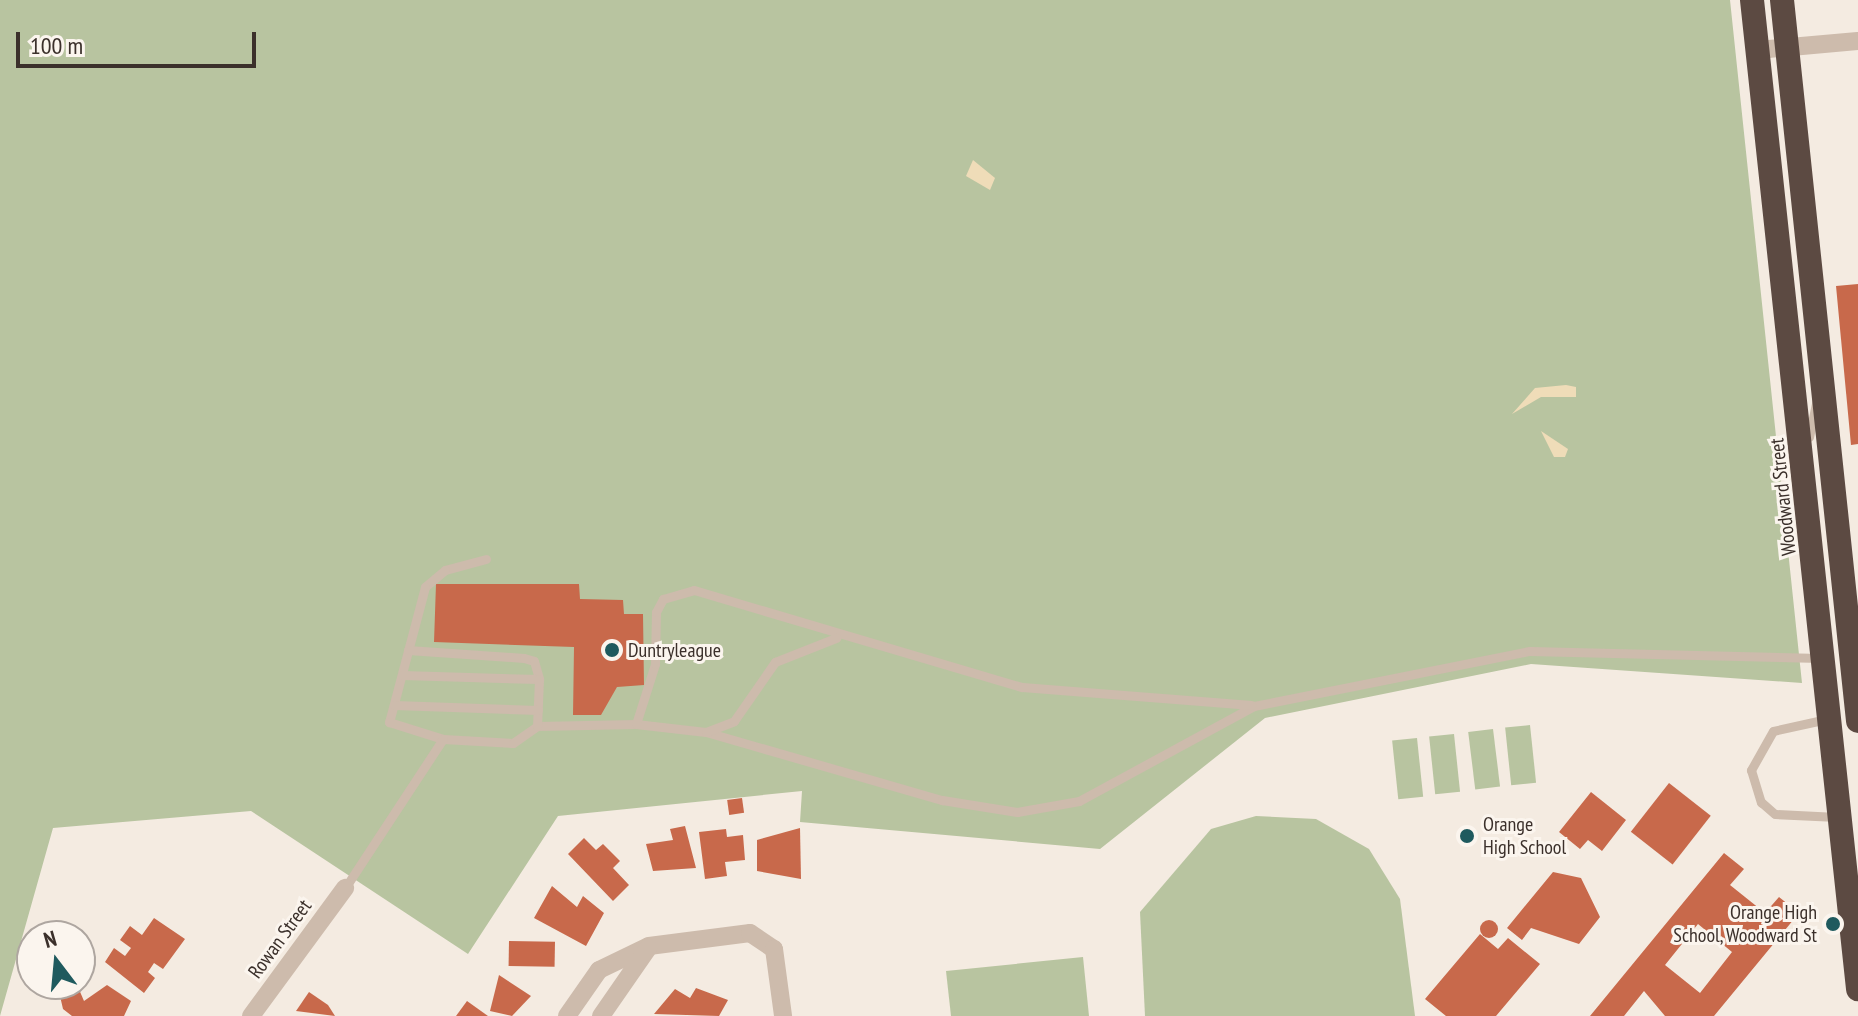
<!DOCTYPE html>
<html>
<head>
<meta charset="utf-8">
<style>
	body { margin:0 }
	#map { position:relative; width:1858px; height:1016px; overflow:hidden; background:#f4ebe1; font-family:"PT Sans Narrow",sans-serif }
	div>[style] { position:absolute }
	.green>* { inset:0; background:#b8c4a0; transform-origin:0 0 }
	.sand>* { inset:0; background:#efdcb8 }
	.building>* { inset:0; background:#c8694b; transform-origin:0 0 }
	.round { border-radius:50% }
	.lane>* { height:9px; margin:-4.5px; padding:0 4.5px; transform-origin:4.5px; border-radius:4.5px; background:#cdbbac }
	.street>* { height:18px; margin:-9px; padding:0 9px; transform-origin:9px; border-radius:9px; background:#cdbbac }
	.highway>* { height:24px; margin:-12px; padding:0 12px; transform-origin:12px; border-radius:12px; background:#5c4a42 }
	.dots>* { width:22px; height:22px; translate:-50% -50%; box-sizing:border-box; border:4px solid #fbf5ee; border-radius:50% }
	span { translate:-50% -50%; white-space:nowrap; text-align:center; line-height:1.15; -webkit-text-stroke:6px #fbf5ee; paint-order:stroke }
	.street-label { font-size:20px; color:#3b302b }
	.poi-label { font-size:20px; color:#3b302b }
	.left { translate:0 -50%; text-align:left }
	.right { translate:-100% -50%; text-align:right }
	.north { position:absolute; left:16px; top:920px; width:80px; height:80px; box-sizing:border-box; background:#fbf5ee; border:2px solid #aea6a0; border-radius:50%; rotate:344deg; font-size:22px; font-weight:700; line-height:32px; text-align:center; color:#3b302b }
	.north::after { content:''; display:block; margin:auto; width:28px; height:36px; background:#1f5a5e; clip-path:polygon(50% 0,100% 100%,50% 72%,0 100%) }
	.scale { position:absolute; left:16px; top:32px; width:240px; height:36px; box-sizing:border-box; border:4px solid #3b302b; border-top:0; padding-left:10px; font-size:24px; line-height:28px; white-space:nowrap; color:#3b302b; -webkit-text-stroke:6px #fbf5ee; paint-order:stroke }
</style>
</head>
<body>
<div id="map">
	<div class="green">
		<div style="clip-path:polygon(0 0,1730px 0,1802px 683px,1531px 664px,1265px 718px,1100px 849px,800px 822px,802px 791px,558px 816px,468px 954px,251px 811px,53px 828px,0 1016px)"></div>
		<div style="left:1530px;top:725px;width:58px;height:25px;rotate:84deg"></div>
		<div style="left:1493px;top:729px;width:58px;height:25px;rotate:83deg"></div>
		<div style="left:1454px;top:734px;width:58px;height:25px;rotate:84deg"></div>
		<div style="left:1417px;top:738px;width:59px;height:25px;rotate:84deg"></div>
		<div style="clip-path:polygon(1256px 816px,1316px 819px,1369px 849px,1400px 899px,1415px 1016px,1145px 1016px,1140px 912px,1211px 829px)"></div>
		<div style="clip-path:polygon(1083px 957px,1089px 1016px,951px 1016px,946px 971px)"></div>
	</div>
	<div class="sand">
		<div style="clip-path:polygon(973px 160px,995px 178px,990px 190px,966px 176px)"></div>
		<div style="clip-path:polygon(1566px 385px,1576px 387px,1576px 397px,1541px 397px,1512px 414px,1535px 388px)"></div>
		<div style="clip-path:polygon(1541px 431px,1568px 449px,1565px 457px,1554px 457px)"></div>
	</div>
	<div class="building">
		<div style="clip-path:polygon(1858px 284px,1858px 444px,1851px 445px,1836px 286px)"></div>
		<div style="clip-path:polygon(436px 584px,579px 584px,580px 599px,623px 600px,624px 614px,643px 614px,644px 685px,617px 687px,601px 715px,573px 715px,574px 647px,434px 642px)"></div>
		<div style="left:1669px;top:783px;width:53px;height:62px;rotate:38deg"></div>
		<div style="clip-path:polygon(1591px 792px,1626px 820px,1602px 851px,1588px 840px,1580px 849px,1559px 832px)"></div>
		<div style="left:742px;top:798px;width:15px;height:15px;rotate:82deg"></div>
		<div style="clip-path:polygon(685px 826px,696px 868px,653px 871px,646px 844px,673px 840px,670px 829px)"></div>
		<div style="clip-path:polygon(800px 828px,801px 879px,757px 871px,757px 840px)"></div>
		<div style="clip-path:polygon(726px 829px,727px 837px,743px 835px,745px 860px,725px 862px,727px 876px,705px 879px,699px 832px)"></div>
		<div style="clip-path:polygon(584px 838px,596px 850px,603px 844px,620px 861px,613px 868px,629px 885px,613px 901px,568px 854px)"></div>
		<div style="clip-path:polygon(evenodd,1724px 853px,1744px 869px,1730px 885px,1765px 913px,1779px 897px,1799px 913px,1714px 1016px,1665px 1016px,1644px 991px,1624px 1016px,1590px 1016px,1724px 853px,1698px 924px,1732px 952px,1700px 993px,1665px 965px,1698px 924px)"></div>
		<div style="clip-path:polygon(1553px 872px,1581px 878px,1600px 917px,1579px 944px,1531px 928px,1522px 940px,1507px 928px)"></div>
		<div style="clip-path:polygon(552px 886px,577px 907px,583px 896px,604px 913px,586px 946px,534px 918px)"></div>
		<div style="clip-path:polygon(154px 918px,185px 939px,163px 969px,154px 963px,148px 972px,155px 978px,144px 993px,105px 962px,114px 948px,125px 956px,131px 948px,120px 940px,130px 926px,142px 935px)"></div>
		<div class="round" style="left:1480px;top:920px;width:18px;height:18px"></div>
		<div style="clip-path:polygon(1480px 934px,1498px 949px,1508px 938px,1540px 964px,1496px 1016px,1446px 1016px,1425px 999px)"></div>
		<div style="left:509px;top:941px;width:46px;height:25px;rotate:1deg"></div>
		<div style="clip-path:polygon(499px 975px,531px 996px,512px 1016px,490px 1011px)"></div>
		<div style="clip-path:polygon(107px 985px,131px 1001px,124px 1016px,72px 1016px,63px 1009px,60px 996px,78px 987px,84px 1001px)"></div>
		<div style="clip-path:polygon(696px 988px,728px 1000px,719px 1016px,654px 1014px,675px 989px,690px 998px)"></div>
		<div style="clip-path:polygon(309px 992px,328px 1005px,335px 1016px,296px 1011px)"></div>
		<div style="clip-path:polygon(467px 1001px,488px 1016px,456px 1016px)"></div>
	</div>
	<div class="lane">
		<div style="left:1809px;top:437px;width:44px;rotate:-78.2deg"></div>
		<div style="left:486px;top:559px;width:42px;rotate:165deg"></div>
		<div style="left:445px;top:570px;width:26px;rotate:140deg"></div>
		<div style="left:425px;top:587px;width:140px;rotate:104.9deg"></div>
		<div style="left:389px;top:722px;width:57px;rotate:17.5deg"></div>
		<div style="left:443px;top:739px;width:70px;rotate:3.3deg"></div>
		<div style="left:513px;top:743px;width:29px;rotate:-35deg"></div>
		<div style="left:537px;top:726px;width:99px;rotate:-1.2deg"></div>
		<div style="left:636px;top:724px;width:70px;rotate:6.5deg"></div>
		<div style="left:706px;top:732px;width:246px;rotate:16.1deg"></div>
		<div style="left:942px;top:800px;width:76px;rotate:9.1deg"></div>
		<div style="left:1017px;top:812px;width:63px;rotate:-10.1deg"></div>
		<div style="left:1079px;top:801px;width:199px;rotate:-28.5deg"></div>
		<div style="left:1254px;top:706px;width:281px;rotate:-11.3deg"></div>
		<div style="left:1530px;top:651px;width:291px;rotate:1.4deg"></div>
		<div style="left:408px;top:650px;width:116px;rotate:3.9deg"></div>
		<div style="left:524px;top:658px;width:10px;rotate:17deg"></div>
		<div style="left:534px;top:661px;width:19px;rotate:74deg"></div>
		<div style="left:402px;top:675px;width:137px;rotate:1.7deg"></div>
		<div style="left:539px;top:679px;width:47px;rotate:92.4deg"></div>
		<div style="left:394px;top:705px;width:144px;rotate:2deg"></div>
		<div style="left:1827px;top:719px;width:55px;rotate:167.5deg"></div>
		<div style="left:1773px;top:731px;width:45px;rotate:119.4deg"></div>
		<div style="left:1751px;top:770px;width:34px;rotate:73deg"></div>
		<div style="left:1761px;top:802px;width:18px;rotate:41deg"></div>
		<div style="left:1775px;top:814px;width:62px;rotate:2.8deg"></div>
		<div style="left:636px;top:724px;width:63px;rotate:-72.4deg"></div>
		<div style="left:655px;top:664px;width:52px;rotate:-88.9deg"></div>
		<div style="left:656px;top:612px;width:15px;rotate:-62deg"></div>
		<div style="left:663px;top:599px;width:32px;rotate:-16deg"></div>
		<div style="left:694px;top:590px;width:342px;rotate:16.5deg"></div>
		<div style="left:1022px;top:687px;width:230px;rotate:4.5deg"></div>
		<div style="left:706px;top:732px;width:30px;rotate:-21deg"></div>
		<div style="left:734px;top:721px;width:72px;rotate:-55.2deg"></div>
		<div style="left:775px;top:662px;width:66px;rotate:-21.5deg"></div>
		<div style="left:345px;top:888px;width:178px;rotate:-56.7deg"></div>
	</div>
	<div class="street">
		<div style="left:1757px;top:50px;width:101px;rotate:-5.1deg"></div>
		<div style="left:251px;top:1016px;width:159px;rotate:-53.7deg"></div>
		<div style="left:567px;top:1016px;width:56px;rotate:-55.2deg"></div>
		<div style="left:599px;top:970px;width:55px;rotate:-25.6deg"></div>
		<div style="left:649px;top:946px;width:102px;rotate:-7.3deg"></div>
		<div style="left:750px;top:933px;width:29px;rotate:34deg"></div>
		<div style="left:774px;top:949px;width:68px;rotate:82.3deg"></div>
		<div style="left:601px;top:1016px;width:83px;rotate:-55.3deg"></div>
	</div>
	<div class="highway">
		<div style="left:1752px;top:0;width:995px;rotate:83.88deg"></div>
		<div style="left:1782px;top:0;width:725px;rotate:83.98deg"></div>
	</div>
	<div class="dots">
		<div style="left:612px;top:650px;background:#1f5a5e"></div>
		<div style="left:1467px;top:836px;background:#1f5a5e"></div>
		<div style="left:1833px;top:924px;background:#1f5a5e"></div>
	</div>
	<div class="street-label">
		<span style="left:1783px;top:497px;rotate:-96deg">Woodward Street</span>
		<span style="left:280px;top:939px;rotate:-54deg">Rowan Street</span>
	</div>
	<div class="poi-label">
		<span class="left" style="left:628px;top:650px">Duntryleague</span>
		<span class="left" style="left:1483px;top:836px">Orange<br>High School</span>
		<span class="right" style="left:1817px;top:924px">Orange High<br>School, Woodward St</span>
	</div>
	<div class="north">N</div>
	<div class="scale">100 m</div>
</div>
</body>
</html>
